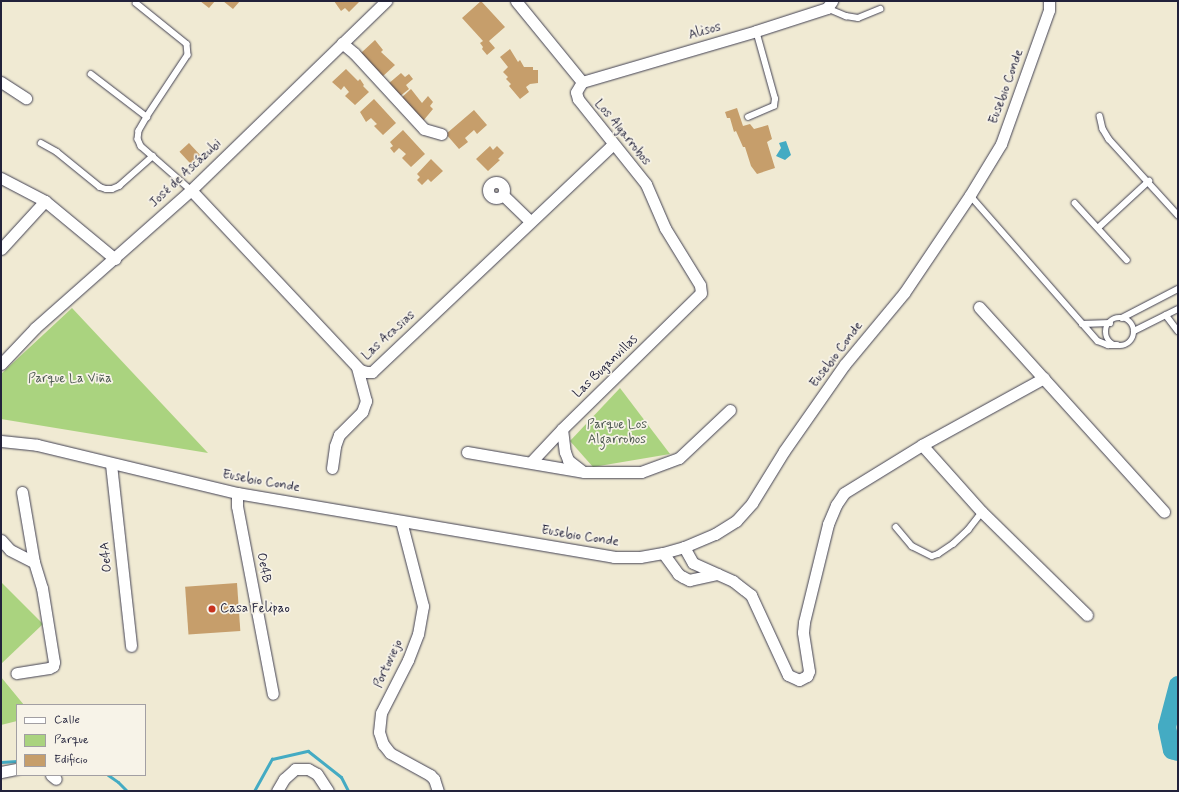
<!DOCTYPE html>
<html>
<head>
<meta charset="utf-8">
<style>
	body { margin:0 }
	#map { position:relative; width:1179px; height:792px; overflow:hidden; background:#f0ead3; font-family:Mynerve,sans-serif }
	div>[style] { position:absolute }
	.green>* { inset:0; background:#aad37f }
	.water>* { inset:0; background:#44abc3 }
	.stream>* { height:3px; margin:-1.5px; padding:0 1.5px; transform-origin:1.5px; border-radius:1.5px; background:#44abc3 }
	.river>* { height:18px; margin:-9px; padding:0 9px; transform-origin:9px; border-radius:9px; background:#44abc3 }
	.building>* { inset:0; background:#c69e6b; transform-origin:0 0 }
	.roads { filter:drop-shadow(0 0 1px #414052) drop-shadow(0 0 1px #414052) }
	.service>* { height:5.5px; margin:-2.75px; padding:0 2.75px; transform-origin:2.75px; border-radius:2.75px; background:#fff }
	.service>.ring { margin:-2.75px; padding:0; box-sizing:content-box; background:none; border:5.5px solid #fff; border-radius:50% }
	.minor>* { height:11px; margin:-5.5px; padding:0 5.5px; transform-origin:5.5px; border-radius:5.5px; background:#fff }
	.minor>.ring { margin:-5.5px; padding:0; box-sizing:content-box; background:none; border:11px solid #fff; border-radius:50% }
	.dots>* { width:11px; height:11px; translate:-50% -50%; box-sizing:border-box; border:2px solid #f7f3e8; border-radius:50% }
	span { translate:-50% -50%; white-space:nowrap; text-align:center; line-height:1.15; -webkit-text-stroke:3.5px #f7f3e8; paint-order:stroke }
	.street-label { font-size:13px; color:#22223b }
	.park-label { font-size:13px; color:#4b574f }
	.poi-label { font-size:13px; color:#22223b }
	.left { translate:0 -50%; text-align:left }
	.frame { position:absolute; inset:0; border:2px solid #22223b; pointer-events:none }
	.legend { position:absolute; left:16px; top:704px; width:130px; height:72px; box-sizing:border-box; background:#f7f3e8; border:1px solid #a29fa3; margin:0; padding:5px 7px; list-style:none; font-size:12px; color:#22223b }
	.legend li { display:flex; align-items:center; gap:8px; height:20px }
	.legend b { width:20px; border:1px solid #a29fa3 }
</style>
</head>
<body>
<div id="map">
	<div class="green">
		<div style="clip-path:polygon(72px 308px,208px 453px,1px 419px,1px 374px)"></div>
		<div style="clip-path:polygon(620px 388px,670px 454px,593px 467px,570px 441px)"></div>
		<div style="clip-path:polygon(1px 582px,43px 624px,1px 664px)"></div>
		<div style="clip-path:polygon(1px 677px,24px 705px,17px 705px,17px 721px,1px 725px)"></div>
	</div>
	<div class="water">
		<div style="clip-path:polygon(786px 141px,791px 155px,785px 160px,776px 156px,781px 148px,779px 143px)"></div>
	</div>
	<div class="stream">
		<div style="left:1px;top:762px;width:16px;rotate:-4deg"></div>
		<div style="left:108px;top:775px;width:12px;rotate:35deg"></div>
		<div style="left:118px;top:782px;width:13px;rotate:45deg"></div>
		<div style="left:254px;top:791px;width:37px;rotate:-61deg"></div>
		<div style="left:272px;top:759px;width:37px;rotate:-13deg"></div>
		<div style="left:308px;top:751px;width:42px;rotate:38.2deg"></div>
		<div style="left:341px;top:777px;width:16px;rotate:63deg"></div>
	</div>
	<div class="river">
		<div style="left:1178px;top:685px;width:43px;rotate:104.7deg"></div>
		<div style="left:1167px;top:727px;width:24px;rotate:78deg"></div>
		<div style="left:1172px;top:750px;width:6px;rotate:18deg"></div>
	</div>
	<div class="building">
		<div style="clip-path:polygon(200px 1px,215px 1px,209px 8px)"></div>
		<div style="clip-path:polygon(223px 1px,240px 1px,233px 9px)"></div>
		<div style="clip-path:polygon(334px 1px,358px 1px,359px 2px,349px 12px,345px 8px,341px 11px)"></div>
		<div style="clip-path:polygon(481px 1px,505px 27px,489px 41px,495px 48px,487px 55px,482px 49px,483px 47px,480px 43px,483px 41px,462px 18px)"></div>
		<div style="clip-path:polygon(375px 40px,383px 50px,381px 52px,395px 65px,382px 77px,361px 53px)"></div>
		<div style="clip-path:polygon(510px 49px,518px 62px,520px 60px,524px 67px,533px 67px,533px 70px,538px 70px,538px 83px,530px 84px,526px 87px,529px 92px,520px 99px,509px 86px,511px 84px,506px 79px,508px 77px,503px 72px,508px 67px,500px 57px)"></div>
		<div style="clip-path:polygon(346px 69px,358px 81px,360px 79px,364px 85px,363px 86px,369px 92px,355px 105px,345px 96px,349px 92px,344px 86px,341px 90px,332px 82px)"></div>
		<div style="clip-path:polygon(401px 73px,405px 77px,409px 74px,413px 79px,406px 85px,409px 89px,399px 97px,388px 84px)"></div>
		<div style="clip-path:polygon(411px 89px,422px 103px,428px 96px,433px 102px,430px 106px,433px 109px,423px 121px,400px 99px)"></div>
		<div style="clip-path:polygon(374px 99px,396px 123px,383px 135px,374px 126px,377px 124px,371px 118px,366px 122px,360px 112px)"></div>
		<div style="clip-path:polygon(737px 108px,743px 126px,750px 124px,754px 129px,768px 125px,772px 139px,767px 142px,775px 168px,757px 174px,751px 166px,745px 147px,743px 147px,736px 131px,734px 132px,730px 118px,727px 118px,725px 112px)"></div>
		<div style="clip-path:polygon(474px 110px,487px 125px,477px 134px,474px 130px,465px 138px,468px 142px,459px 149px,446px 134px)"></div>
		<div style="clip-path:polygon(403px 130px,425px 154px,411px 167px,402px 158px,406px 154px,399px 148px,394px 153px,390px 148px,393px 146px,390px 142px)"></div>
		<div style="left:189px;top:143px;width:19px;height:13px;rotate:47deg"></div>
		<div style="clip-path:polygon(490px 146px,493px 150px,497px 146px,504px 153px,498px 159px,500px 160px,488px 171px,476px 159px)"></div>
		<div style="clip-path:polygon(431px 159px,443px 171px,431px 182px,428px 179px,422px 185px,417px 180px,420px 177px,417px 174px)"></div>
		<div style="left:237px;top:583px;width:48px;height:52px;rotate:86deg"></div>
	</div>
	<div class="roads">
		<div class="service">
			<div style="left:136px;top:3px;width:65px;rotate:38.8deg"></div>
			<div style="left:187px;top:44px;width:11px;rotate:85deg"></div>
			<div style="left:188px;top:55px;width:74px;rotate:123.5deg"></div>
			<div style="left:147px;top:117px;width:16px;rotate:120deg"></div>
			<div style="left:139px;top:131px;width:8px;rotate:97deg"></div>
			<div style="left:138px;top:139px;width:8px;rotate:67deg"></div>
			<div style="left:141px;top:146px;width:67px;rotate:41.3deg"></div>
			<div style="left:827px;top:8px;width:21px;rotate:23deg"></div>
			<div style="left:846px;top:16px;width:12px;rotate:9deg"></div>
			<div style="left:858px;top:18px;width:24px;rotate:-22deg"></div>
			<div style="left:91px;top:74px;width:71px;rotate:37.5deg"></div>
			<div style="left:1100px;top:116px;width:13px;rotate:77deg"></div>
			<div style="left:1103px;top:129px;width:12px;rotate:59deg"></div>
			<div style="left:1109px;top:139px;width:103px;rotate:47.8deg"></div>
			<div style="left:748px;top:117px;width:28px;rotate:-23deg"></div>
			<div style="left:774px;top:106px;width:7px;rotate:-82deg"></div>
			<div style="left:775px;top:99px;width:71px;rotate:-105.6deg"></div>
			<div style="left:41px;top:143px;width:18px;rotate:29deg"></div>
			<div style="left:57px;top:152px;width:55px;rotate:39.1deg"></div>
			<div style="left:100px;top:187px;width:6px;rotate:18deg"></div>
			<div style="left:106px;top:189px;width:6px"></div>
			<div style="left:112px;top:189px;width:8px;rotate:-23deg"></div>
			<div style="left:119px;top:186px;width:45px;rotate:-41.4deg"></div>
			<div style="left:970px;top:195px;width:194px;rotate:48.8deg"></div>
			<div style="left:1098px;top:341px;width:11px;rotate:22deg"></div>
			<div style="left:1108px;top:345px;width:9px"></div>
			<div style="left:1075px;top:203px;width:77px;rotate:47.6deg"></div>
			<div style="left:1099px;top:227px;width:68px;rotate:-42.6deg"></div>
			<div style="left:1166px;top:315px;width:20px;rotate:53deg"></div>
			<div style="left:1122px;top:318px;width:63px;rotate:-27.4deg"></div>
			<div class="ring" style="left:1106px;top:318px;width:22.5px;height:22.5px"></div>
			<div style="left:1082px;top:324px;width:28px;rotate:-2deg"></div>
			<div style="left:1134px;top:331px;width:49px;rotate:-26.6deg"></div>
			<div style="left:896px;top:527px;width:25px;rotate:50deg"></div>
			<div style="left:912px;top:546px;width:22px;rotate:27deg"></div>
			<div style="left:932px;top:556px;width:6px;rotate:-18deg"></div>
			<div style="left:938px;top:554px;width:18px;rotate:-34deg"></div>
			<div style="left:953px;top:544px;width:21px;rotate:-43deg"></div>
			<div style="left:968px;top:530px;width:23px;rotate:-52deg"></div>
		</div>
		<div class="minor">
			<div style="left:516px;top:1px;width:104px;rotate:50.8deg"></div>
			<div style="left:342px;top:43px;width:16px;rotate:40deg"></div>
			<div style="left:354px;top:53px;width:103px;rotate:47.4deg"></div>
			<div style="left:424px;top:129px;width:18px;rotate:16deg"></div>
			<div style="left:1px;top:82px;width:30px;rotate:33deg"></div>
			<div style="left:582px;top:82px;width:181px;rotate:-16.3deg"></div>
			<div style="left:756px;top:31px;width:75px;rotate:-17.9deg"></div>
			<div style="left:827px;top:8px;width:9px;rotate:-54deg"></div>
			<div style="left:1px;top:178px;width:50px;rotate:27.6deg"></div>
			<div style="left:45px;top:201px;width:91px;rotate:39.6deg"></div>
			<div class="ring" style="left:488px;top:182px;width:5px;height:5px"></div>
			<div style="left:191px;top:190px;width:247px;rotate:46.8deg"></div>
			<div style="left:360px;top:370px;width:6px;rotate:18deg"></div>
			<div style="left:366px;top:372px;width:6px"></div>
			<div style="left:372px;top:372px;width:332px;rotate:-43.4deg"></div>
			<div style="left:503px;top:195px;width:37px;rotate:44deg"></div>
			<div style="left:1px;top:249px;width:65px;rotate:-47.5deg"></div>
			<div style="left:979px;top:307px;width:276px;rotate:47.9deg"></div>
			<div style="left:1px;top:364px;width:50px;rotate:-46.6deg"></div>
			<div style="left:35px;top:328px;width:208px;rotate:-41.5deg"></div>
			<div style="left:191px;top:190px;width:272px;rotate:-44.1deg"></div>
			<div style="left:562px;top:429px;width:23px;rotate:83deg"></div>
			<div style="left:565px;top:452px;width:9px;rotate:69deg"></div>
			<div style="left:568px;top:460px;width:18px;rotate:38deg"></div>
			<div style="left:1px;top:441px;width:36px;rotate:6deg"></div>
			<div style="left:37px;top:445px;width:206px;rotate:13.5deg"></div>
			<div style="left:237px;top:493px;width:382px;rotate:9.6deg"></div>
			<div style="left:614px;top:557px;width:26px"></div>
			<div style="left:640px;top:557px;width:23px;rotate:-10deg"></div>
			<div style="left:663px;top:553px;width:22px;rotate:-16deg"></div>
			<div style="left:684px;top:547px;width:34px;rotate:-23deg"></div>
			<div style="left:715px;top:534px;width:25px;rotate:-32deg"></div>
			<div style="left:736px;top:521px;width:24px;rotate:-48deg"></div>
			<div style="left:752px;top:503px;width:61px;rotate:-58.4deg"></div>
			<div style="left:784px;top:451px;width:106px;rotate:-55deg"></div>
			<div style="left:845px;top:364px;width:92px;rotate:-50.3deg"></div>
			<div style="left:904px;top:293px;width:118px;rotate:-56deg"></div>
			<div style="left:970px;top:195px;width:60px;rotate:-58.7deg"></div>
			<div style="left:1001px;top:144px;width:142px;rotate:-70.3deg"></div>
			<div style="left:1049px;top:10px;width:9px;rotate:-90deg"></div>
			<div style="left:922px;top:445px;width:90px;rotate:48.2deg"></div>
			<div style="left:982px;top:512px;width:147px;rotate:44.4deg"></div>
			<div style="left:467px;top:452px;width:119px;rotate:9.7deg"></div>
			<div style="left:584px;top:472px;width:57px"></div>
			<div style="left:641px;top:472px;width:40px;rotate:-20.2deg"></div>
			<div style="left:679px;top:458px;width:70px;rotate:-43.3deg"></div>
			<div style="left:531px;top:462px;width:45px;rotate:-46.8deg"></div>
			<div style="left:562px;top:429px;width:194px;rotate:-44.4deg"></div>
			<div style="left:701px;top:293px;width:8px;rotate:-97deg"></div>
			<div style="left:700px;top:285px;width:67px;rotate:-121.6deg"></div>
			<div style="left:665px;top:228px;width:48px;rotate:-113.4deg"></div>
			<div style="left:646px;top:184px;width:109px;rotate:-128.7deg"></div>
			<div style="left:578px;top:99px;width:7px;rotate:-106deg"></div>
			<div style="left:576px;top:92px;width:12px;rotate:-59deg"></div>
			<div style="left:111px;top:464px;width:183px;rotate:83.7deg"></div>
			<div style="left:332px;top:468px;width:22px;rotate:-82deg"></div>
			<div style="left:335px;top:446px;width:12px;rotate:-70deg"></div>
			<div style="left:339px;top:435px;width:33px;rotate:-45deg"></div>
			<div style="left:362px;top:412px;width:12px;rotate:-70deg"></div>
			<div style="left:366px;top:401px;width:35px;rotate:-105deg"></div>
			<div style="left:22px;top:492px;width:71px;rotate:80.3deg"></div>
			<div style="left:237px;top:493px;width:13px;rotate:90deg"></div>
			<div style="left:237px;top:506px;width:191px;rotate:79.2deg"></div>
			<div style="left:401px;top:521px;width:88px;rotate:75.5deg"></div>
			<div style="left:423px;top:606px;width:28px;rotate:100deg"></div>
			<div style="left:418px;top:634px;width:28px;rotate:111deg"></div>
			<div style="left:408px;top:660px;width:59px;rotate:117deg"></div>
			<div style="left:381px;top:713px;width:19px;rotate:96deg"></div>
			<div style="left:379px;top:732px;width:13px;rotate:72deg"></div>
			<div style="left:383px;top:744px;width:11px;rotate:52deg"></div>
			<div style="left:390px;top:753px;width:46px;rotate:28.8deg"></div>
			<div style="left:430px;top:775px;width:6px;rotate:45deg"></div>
			<div style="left:434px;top:779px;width:13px;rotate:72deg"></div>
			<div style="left:1px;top:540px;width:13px;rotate:48deg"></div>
			<div style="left:10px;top:550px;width:27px;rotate:27deg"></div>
			<div style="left:34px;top:562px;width:27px;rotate:73deg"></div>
			<div style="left:42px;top:588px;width:75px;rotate:80.8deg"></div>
			<div style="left:54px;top:662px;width:4px;rotate:104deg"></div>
			<div style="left:53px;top:666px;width:4px;rotate:153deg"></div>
			<div style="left:49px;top:668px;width:33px;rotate:171deg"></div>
			<div style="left:684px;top:547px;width:18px;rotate:61deg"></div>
			<div style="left:693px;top:563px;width:44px;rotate:24.2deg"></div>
			<div style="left:733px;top:581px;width:23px;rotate:38deg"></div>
			<div style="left:751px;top:595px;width:88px;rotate:65.2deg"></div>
			<div style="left:788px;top:675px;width:12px;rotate:24deg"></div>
			<div style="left:799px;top:680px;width:9px;rotate:-27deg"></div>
			<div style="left:807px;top:676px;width:5px;rotate:-68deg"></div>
			<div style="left:809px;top:671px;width:39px;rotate:-99deg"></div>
			<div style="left:803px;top:632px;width:10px;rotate:-84deg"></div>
			<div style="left:804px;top:622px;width:101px;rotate:-76.2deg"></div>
			<div style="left:828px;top:524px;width:21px;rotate:-67deg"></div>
			<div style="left:836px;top:505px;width:14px;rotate:-56deg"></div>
			<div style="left:844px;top:493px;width:92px;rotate:-31.6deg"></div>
			<div style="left:922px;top:445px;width:139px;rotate:-28.8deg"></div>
			<div style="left:663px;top:553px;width:26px;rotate:54deg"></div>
			<div style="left:678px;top:574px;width:6px;rotate:31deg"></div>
			<div style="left:683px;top:577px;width:7px;rotate:27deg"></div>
			<div style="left:689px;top:580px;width:29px;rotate:-12deg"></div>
			<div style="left:1px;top:772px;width:16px;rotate:-11deg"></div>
			<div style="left:51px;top:775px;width:6px;rotate:39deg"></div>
			<div style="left:277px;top:791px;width:14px;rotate:-60deg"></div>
			<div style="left:284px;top:779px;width:15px;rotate:-42deg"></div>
			<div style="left:295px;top:769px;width:13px"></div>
			<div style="left:308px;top:769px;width:10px;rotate:29deg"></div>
			<div style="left:317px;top:774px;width:20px;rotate:57deg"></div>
		</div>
	</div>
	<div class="dots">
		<div style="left:212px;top:609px;background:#c8321e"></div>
	</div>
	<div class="street-label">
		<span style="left:705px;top:32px;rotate:-16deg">Alisos</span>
		<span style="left:1007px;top:87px;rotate:-70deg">Eusebio Conde</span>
		<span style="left:622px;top:133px;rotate:51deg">Los Algarrobos</span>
		<span style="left:186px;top:174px;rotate:-43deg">José de Ascázubi</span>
		<span style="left:389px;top:336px;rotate:-42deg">Las Acasias</span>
		<span style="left:837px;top:355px;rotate:-53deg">Eusebio Conde</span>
		<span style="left:606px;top:367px;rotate:-44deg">Las Buganvillas</span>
		<span style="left:261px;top:482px;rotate:10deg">Eusebio Conde</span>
		<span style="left:580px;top:537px;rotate:9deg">Eusebio Conde</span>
		<span style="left:107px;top:557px;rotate:-96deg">Oe4A</span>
		<span style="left:263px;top:568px;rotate:79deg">Oe4B</span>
		<span style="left:389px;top:664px;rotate:-65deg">Portoviejo</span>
	</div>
	<div class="park-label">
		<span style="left:70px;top:379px">Parque La Viña</span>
		<span style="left:617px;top:433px">Parque Los<br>Algarrobos</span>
	</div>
	<div class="poi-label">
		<span class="left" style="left:220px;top:609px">Casa Felipao</span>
	</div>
	<div class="frame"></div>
	<ul class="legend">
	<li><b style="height:5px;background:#fff"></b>Calle</li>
	<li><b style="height:11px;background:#aad37f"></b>Parque</li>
	<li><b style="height:11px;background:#c69e6b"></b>Edificio</li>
	</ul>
</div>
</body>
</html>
